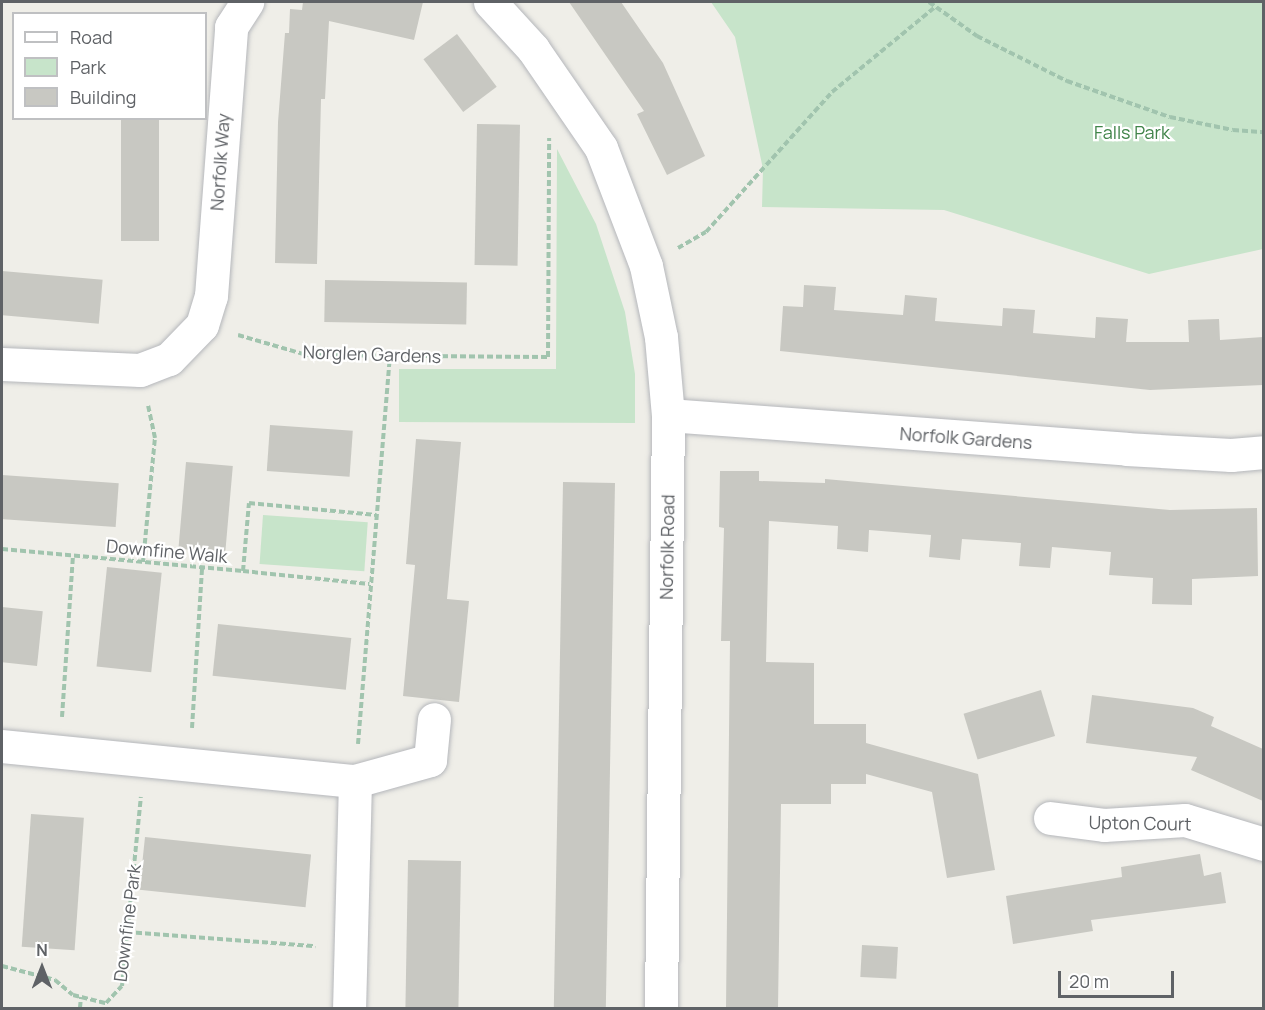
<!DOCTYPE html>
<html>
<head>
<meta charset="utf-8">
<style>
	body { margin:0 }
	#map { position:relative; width:1265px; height:1010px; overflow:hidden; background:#efeee8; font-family:Manrope,sans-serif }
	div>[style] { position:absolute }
	.green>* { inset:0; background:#c7e4ca; transform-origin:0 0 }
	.building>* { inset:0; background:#c8c8c2; transform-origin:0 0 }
	.path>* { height:4px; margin-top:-2px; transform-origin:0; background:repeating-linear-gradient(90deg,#a1c4ae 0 6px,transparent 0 9px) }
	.roads { filter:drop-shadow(0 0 2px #b5b7bb) drop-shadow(0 0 2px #b5b7bb) }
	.minor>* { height:33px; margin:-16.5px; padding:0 16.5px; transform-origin:16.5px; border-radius:16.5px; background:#fff }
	span { translate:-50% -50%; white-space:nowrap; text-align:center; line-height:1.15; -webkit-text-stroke:4.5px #fff; paint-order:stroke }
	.park-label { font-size:18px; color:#408449 }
	.street-label { font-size:18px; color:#5f6266 }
	.frame { position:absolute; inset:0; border:3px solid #5f6266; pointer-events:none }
	.legend { position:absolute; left:12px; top:12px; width:195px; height:108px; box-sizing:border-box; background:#fff; border:2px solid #bfc0c2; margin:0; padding:8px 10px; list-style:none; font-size:18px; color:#5f6266 }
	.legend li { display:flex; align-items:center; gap:12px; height:30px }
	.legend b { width:30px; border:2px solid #bfc0c2 }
	.north { position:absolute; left:12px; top:938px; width:60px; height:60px; -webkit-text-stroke:4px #fff; paint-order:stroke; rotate:0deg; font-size:16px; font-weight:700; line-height:24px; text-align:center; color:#5f6266 }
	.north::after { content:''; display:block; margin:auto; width:21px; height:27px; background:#5f6266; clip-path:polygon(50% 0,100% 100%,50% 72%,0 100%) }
	.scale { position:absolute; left:1058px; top:971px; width:116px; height:27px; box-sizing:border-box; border:3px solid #5f6266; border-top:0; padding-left:8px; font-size:18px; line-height:21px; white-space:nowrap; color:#5f6266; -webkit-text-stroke:4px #fff; paint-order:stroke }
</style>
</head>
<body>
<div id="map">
	<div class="green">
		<div style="clip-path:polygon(711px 2px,1263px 2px,1263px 249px,1149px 274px,944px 210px,762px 207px,763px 169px,735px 37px)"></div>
		<div style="clip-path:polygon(557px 149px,596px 224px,625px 312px,635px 374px,635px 423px,399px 422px,399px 369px,556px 369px)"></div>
		<div style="left:263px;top:515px;width:105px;height:49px;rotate:4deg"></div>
	</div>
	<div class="building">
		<div style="clip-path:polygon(303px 2px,423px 2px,414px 40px,329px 21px,325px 99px,321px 99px,317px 264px,275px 263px,278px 122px,285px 33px,289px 33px,290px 9px,302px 10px)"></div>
		<div style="clip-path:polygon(569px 2px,621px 2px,663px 63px,705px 156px,667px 175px,637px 114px,644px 111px)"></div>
		<div style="left:457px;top:34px;width:66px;height:42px;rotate:53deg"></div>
		<div style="left:121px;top:118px;width:38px;height:123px"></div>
		<div style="left:477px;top:124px;width:43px;height:141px;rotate:1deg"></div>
		<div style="left:2px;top:271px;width:101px;height:44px;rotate:5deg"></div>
		<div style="left:325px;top:280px;width:142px;height:42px;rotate:1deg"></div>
		<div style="clip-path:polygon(804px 285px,836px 287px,834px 310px,903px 315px,905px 295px,937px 298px,935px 321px,1002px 326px,1003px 308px,1035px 310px,1033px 333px,1095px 338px,1096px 317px,1128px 319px,1126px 342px,1189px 342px,1188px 320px,1219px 319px,1220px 340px,1263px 337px,1263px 385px,1150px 390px,780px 351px,783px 306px,803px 307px)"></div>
		<div style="left:270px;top:425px;width:83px;height:46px;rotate:4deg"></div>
		<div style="clip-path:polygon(416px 439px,461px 442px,447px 599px,469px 601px,459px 702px,403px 696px,415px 565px,406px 564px)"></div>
		<div style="left:186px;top:462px;width:47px;height:87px;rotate:5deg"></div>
		<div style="clip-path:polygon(720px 471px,759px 471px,759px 481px,825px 483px,825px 479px,1170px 510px,1257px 508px,1258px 576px,1192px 579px,1192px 605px,1152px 604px,1153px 578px,1109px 575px,1111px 552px,1052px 547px,1050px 568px,1019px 566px,1021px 543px,962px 539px,960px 560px,929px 557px,931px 535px,869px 530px,868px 552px,837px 549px,838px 526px,769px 521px,766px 662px,814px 663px,814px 724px,866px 724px,866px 743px,978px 774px,995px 870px,947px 878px,932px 792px,866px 774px,866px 784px,831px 784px,831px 804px,781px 804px,778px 1008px,726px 1008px,730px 641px,721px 641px,724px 528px,719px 527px)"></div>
		<div style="left:2px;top:475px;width:117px;height:44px;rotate:4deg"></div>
		<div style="left:563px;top:482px;width:52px;height:526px;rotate:1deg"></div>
		<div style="left:107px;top:567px;width:55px;height:100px;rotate:6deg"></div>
		<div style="left:2px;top:607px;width:41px;height:55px;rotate:6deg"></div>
		<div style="left:218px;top:624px;width:134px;height:52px;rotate:6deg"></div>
		<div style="left:1041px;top:690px;width:48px;height:81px;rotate:73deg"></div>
		<div style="clip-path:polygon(1092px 695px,1193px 708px,1214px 717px,1211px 726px,1263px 749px,1263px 801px,1191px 770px,1197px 757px,1086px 743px)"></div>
		<div style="left:31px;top:814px;width:53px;height:133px;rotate:4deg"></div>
		<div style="left:145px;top:837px;width:167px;height:53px;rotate:6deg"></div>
		<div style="clip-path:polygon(1200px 854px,1204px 876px,1221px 872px,1226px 903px,1091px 920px,1093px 931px,1013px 944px,1006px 896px,1122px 877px,1121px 867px)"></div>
		<div style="left:408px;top:860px;width:53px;height:148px;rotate:1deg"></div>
		<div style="left:862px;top:945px;width:36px;height:32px;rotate:3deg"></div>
	</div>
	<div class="path">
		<div style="left:929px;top:2px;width:59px;rotate:35.3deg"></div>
		<div style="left:977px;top:36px;width:101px;rotate:26.6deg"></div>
		<div style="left:1067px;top:81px;width:109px;rotate:19.3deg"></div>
		<div style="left:1170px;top:117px;width:64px;rotate:11.7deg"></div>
		<div style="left:1233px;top:130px;width:31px;rotate:4deg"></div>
		<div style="left:678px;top:248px;width:32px;rotate:-30deg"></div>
		<div style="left:706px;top:232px;width:188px;rotate:-48deg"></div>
		<div style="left:832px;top:92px;width:134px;rotate:-39.5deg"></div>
		<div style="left:238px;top:335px;width:72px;rotate:16.2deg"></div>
		<div style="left:307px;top:355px;width:241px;rotate:0.5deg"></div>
		<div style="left:548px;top:357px;width:219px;rotate:-89.7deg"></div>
		<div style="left:2px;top:549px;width:242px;rotate:5.2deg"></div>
		<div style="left:243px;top:571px;width:68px;rotate:-85deg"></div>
		<div style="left:249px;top:503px;width:128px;rotate:5.4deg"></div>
		<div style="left:143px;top:562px;width:125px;rotate:-84.5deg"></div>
		<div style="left:155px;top:438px;width:33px;rotate:-102deg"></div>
		<div style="left:243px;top:571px;width:127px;rotate:5.9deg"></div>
		<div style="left:62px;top:717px;width:161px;rotate:-86.1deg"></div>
		<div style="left:192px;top:728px;width:161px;rotate:-86.4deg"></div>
		<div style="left:358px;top:744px;width:389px;rotate:-85.3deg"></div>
		<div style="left:127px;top:932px;width:189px;rotate:4.3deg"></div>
		<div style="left:2px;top:966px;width:55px;rotate:14.8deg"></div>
		<div style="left:55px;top:980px;width:23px;rotate:40deg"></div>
		<div style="left:73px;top:995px;width:34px;rotate:14deg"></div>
		<div style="left:106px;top:1003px;width:23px;rotate:-47deg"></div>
		<div style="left:122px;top:986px;width:190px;rotate:-84.3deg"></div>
		<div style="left:80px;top:1008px;width:11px;rotate:-85deg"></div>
	</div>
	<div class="roads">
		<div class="minor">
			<div style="left:490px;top:2px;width:64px;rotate:47.5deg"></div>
			<div style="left:533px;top:49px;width:120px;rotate:55.5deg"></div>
			<div style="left:601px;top:148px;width:126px;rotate:69.1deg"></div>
			<div style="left:646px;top:266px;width:73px;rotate:78.1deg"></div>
			<div style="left:661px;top:337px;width:78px;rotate:84.9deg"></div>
			<div style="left:668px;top:415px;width:593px;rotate:90.68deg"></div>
			<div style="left:2px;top:364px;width:138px;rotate:2.5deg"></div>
			<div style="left:140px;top:370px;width:31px;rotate:-21deg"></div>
			<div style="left:169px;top:359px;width:47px;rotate:-45.9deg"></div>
			<div style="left:202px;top:325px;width:30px;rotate:-73deg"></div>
			<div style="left:211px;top:296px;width:270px;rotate:-85.7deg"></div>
			<div style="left:231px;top:27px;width:30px;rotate:-57deg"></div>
			<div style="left:668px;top:415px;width:459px;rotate:4.2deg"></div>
			<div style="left:1126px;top:449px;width:105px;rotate:3.3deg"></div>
			<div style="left:1231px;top:455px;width:33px;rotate:-5deg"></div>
			<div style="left:2px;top:746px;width:355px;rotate:5.7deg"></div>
			<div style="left:355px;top:781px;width:227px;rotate:91.5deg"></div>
			<div style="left:355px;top:781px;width:78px;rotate:-15.6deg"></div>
			<div style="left:430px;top:760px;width:41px;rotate:-84.4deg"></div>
			<div style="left:1050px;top:818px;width:54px;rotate:7.4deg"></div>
			<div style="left:1104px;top:825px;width:81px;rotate:-3.5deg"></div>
			<div style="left:1185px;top:820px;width:83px;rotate:16.9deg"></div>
		</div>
	</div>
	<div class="park-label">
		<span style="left:1132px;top:132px">Falls Park</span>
	</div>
	<div class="street-label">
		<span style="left:220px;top:162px;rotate:-86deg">Norfolk Way</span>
		<span style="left:372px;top:354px;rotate:2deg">Norglen Gardens</span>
		<span style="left:966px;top:438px;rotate:4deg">Norfolk Gardens</span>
		<span style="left:667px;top:547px;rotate:-89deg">Norfolk Road</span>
		<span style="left:167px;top:551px;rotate:5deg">Downfine Walk</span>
		<span style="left:1140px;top:823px;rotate:1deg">Upton Court</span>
		<span style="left:127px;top:923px;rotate:-83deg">Downfine Park</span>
	</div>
	<div class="frame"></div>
	<ul class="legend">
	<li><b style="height:8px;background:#fff"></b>Road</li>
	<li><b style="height:16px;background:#c7e4ca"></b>Park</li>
	<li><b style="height:16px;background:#c8c8c2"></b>Building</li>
	</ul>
	<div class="north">N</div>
	<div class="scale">20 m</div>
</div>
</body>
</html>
